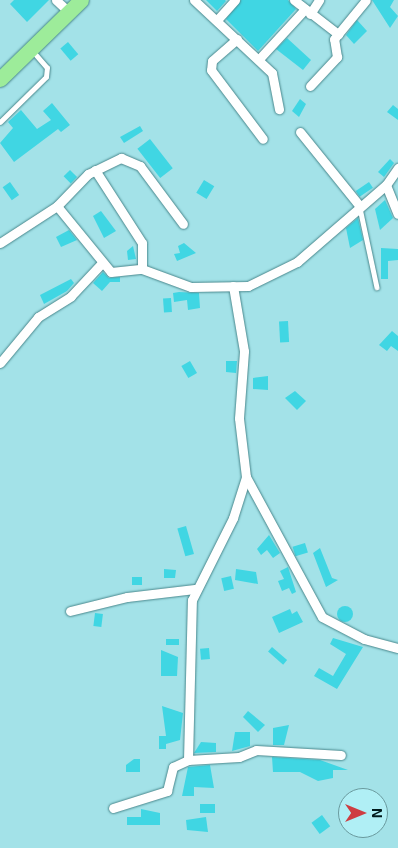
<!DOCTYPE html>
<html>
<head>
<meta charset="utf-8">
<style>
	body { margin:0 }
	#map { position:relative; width:398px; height:848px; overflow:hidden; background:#a3e2e8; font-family:"Exo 2",sans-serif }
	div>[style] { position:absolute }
	.building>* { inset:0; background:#40d6e3; transform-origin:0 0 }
	.round { border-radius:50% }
	.roads { filter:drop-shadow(0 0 1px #49878c) drop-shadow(0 0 1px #49878c) }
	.lane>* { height:4.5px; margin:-2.25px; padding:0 2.25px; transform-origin:2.25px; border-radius:2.25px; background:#fff }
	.street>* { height:9px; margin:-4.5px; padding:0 4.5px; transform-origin:4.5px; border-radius:4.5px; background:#fff }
	.highway>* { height:15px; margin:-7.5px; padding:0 7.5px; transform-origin:7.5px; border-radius:7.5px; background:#9dec9a }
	span { translate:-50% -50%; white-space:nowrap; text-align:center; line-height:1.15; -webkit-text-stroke:4.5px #b0eff5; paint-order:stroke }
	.north { position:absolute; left:338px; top:788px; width:50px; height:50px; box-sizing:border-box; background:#b0eff5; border:1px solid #6a9a9e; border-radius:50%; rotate:90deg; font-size:14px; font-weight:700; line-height:20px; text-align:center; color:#011a1c }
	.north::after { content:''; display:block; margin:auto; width:18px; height:22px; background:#ce3e42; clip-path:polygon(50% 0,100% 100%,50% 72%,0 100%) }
</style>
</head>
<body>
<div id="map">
	<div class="building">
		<div style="clip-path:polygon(14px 0,49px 0,27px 22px,10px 4px)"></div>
		<div style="clip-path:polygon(206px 0,225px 0,226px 1px,217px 11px)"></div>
		<div style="clip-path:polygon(241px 0,288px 0,296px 9px,258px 51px,226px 19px)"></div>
		<div style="clip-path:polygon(372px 0,394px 0,390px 7px,398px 16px,390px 28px)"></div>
		<div style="clip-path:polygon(357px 20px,367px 31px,354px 44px,346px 35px)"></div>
		<div style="clip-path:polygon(287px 38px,311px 60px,303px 70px,276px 49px)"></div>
		<div style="left:68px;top:42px;width:16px;height:10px;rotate:50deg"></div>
		<div style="clip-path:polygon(300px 99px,306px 104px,299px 117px,292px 111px)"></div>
		<div style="clip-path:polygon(52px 103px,70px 125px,61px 132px,58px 129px,14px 162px,0 143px,13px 128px,8px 122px,21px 110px,37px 129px,51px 120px,43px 111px)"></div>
		<div style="clip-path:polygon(393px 105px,398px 109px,398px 120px,387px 112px)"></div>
		<div style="clip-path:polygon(140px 126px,143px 131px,124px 143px,120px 137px)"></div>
		<div style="left:150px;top:139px;width:37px;height:16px;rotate:52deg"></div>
		<div style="clip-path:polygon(390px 159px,394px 163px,384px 177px,378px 172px)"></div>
		<div style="left:70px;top:170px;width:10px;height:9px;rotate:45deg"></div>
		<div style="left:204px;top:180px;width:12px;height:15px;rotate:31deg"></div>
		<div style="left:10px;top:182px;width:16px;height:9px;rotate:55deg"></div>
		<div style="left:369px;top:182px;width:7px;height:16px;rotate:56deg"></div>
		<div style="clip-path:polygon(385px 200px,393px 218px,380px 230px,375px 209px)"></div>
		<div style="clip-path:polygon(101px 211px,116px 231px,104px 238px,93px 216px)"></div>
		<div style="clip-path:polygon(358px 218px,363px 240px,350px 248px,346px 228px)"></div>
		<div style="clip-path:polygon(69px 230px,77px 240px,61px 247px,56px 237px)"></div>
		<div style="clip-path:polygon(184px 243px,196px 253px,177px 261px,174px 254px,180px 253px,178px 246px)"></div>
		<div style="clip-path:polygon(133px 246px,136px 259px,128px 260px,127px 251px)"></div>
		<div style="clip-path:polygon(381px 248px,398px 249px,398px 260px,388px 261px,388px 279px,381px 279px)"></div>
		<div style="clip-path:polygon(103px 272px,109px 278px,120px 277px,120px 282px,110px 282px,102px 291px,93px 283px)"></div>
		<div style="clip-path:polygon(71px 279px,74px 283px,67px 291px,44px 304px,40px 295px)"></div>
		<div style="clip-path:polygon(179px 292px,199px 293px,200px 308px,188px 310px,187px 300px,174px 302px,173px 293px)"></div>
		<div style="left:171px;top:298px;width:14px;height:8px;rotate:86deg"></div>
		<div style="left:288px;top:321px;width:21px;height:9px;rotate:87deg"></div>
		<div style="clip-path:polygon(392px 331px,398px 336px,398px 351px,391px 346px,387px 351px,379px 345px)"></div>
		<div style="left:190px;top:361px;width:14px;height:10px;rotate:60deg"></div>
		<div style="clip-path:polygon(226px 361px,237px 361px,236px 373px,226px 372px)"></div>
		<div style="clip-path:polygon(268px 376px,268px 390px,253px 389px,253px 378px)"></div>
		<div style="clip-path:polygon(295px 391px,306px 401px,297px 410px,285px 398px)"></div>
		<div style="left:186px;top:526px;width:29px;height:9px;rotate:74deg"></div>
		<div style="clip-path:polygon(269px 535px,280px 553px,273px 558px,267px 550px,261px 555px,257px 549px)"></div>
		<div style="left:305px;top:543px;width:10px;height:13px;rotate:73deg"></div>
		<div style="clip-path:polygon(320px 548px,332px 578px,338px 580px,326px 587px,313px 553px)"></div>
		<div style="clip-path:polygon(288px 567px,296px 592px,292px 594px,289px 588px,282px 591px,278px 581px,284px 579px,280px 571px)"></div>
		<div style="clip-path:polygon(164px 569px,176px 570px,175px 578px,164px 578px)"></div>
		<div style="clip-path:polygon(236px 569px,256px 572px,258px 584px,235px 580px)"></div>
		<div style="left:231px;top:576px;width:13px;height:10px;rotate:77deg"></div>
		<div style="left:132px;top:577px;width:10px;height:8px"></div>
		<div class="round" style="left:337px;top:606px;width:16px;height:16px"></div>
		<div style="clip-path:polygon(290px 609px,292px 614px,297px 611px,303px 622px,279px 633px,272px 617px)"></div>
		<div style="left:95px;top:613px;width:8px;height:13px;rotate:7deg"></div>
		<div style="clip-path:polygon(333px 638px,363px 647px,337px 689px,314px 676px,319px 668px,333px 676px,346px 654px,330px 644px)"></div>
		<div style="left:166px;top:639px;width:13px;height:6px"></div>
		<div style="left:272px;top:647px;width:20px;height:6px;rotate:41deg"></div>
		<div style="left:209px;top:648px;width:11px;height:9px;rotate:85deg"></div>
		<div style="clip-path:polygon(161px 650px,178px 657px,177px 676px,161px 676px)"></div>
		<div style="clip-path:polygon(162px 706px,183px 713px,180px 740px,166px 744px,166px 749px,159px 749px,159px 736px,166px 736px)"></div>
		<div style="clip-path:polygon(248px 711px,265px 725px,258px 732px,243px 717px)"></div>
		<div style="clip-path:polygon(289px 725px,284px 745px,273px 745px,273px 728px)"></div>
		<div style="clip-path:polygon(235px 732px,250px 732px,250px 746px,232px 751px)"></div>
		<div style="clip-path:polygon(201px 742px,216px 743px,216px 752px,194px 753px)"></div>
		<div style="clip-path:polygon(272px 757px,320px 760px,348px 770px,333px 770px,333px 778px,318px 781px,300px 772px,273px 772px)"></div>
		<div style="clip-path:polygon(134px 759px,140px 759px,140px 772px,126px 772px,126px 765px)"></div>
		<div style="clip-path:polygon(210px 765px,214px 788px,194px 787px,194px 796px,182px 796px,188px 767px)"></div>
		<div style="left:200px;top:804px;width:15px;height:9px"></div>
		<div style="clip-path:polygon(141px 809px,160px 813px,160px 825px,127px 825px,127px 817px,141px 817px)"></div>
		<div style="left:322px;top:815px;width:14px;height:13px;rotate:54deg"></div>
		<div style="clip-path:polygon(206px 817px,208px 832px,187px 830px,186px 820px)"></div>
	</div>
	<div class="roads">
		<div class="lane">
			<div style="left:0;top:122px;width:64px;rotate:-44.4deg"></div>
			<div style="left:46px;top:77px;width:9px;rotate:-84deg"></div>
			<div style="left:47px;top:68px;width:23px;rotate:-131deg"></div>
			<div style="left:360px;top:208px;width:81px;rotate:77.9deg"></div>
		</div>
		<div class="street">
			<div style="left:56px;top:0;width:18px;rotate:43deg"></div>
			<div style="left:194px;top:0;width:107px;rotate:43.1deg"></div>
			<div style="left:272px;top:73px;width:37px;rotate:79deg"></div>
			<div style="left:294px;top:0;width:56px;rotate:37.7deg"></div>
			<div style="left:310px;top:14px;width:17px;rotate:-57deg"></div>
			<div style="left:217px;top:20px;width:27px;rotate:-48deg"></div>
			<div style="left:237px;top:39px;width:33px;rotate:139deg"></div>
			<div style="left:212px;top:61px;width:9px;rotate:96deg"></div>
			<div style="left:211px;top:70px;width:86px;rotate:53deg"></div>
			<div style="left:259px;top:59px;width:68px;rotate:-47.4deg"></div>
			<div style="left:310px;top:86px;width:40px;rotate:-47deg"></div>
			<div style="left:337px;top:57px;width:18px;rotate:-99deg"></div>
			<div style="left:334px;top:39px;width:50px;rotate:-50.6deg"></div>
			<div style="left:300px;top:132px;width:94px;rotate:51.1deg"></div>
			<div style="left:95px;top:170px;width:87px;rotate:57.2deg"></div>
			<div style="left:142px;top:243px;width:26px;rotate:90deg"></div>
			<div style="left:386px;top:185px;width:31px;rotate:68deg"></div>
			<div style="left:57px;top:206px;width:85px;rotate:50.7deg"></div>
			<div style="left:111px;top:272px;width:31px;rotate:-6deg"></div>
			<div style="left:142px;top:269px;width:52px;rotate:20.2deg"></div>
			<div style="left:191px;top:287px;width:57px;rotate:-1deg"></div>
			<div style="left:248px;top:286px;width:55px;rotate:-26.1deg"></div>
			<div style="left:297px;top:262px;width:118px;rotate:-40.9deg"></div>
			<div style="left:386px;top:185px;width:21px;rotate:-55deg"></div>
			<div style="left:0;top:243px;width:68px;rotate:-33deg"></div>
			<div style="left:57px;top:206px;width:45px;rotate:-45.9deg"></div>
			<div style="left:88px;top:174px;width:37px;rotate:-26deg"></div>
			<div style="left:121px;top:158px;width:21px;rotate:23deg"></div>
			<div style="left:140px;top:166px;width:72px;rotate:53.4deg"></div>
			<div style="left:0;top:363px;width:60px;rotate:-50.4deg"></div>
			<div style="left:38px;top:317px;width:39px;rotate:-32deg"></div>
			<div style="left:71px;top:296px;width:44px;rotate:-46.8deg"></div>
			<div style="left:246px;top:477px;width:159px;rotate:61.5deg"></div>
			<div style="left:322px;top:617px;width:47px;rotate:27.6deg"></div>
			<div style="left:364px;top:639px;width:35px;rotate:15deg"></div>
			<div style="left:70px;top:611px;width:59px;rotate:-13.8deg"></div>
			<div style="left:127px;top:597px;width:68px;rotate:-6.7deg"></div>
			<div style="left:188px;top:760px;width:51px;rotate:-3.4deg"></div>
			<div style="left:239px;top:757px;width:18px;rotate:-22deg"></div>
			<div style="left:256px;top:750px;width:85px;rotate:3.4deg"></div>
			<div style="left:113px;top:808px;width:57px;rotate:-17.5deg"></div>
			<div style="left:167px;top:791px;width:25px;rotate:-76deg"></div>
			<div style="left:173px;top:767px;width:17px;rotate:-25deg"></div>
			<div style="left:188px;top:760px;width:160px;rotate:-88.6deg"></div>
			<div style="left:192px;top:600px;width:92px;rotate:-63.4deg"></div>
			<div style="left:233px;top:518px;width:43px;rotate:-72.4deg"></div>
			<div style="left:246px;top:477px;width:59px;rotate:-96.8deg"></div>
			<div style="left:239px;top:418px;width:67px;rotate:-85.7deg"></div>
			<div style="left:244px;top:351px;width:66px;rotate:-99.6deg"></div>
		</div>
		<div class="highway">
			<div style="left:0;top:79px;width:113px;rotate:-44.3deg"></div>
		</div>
	</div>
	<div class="north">N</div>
</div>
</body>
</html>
